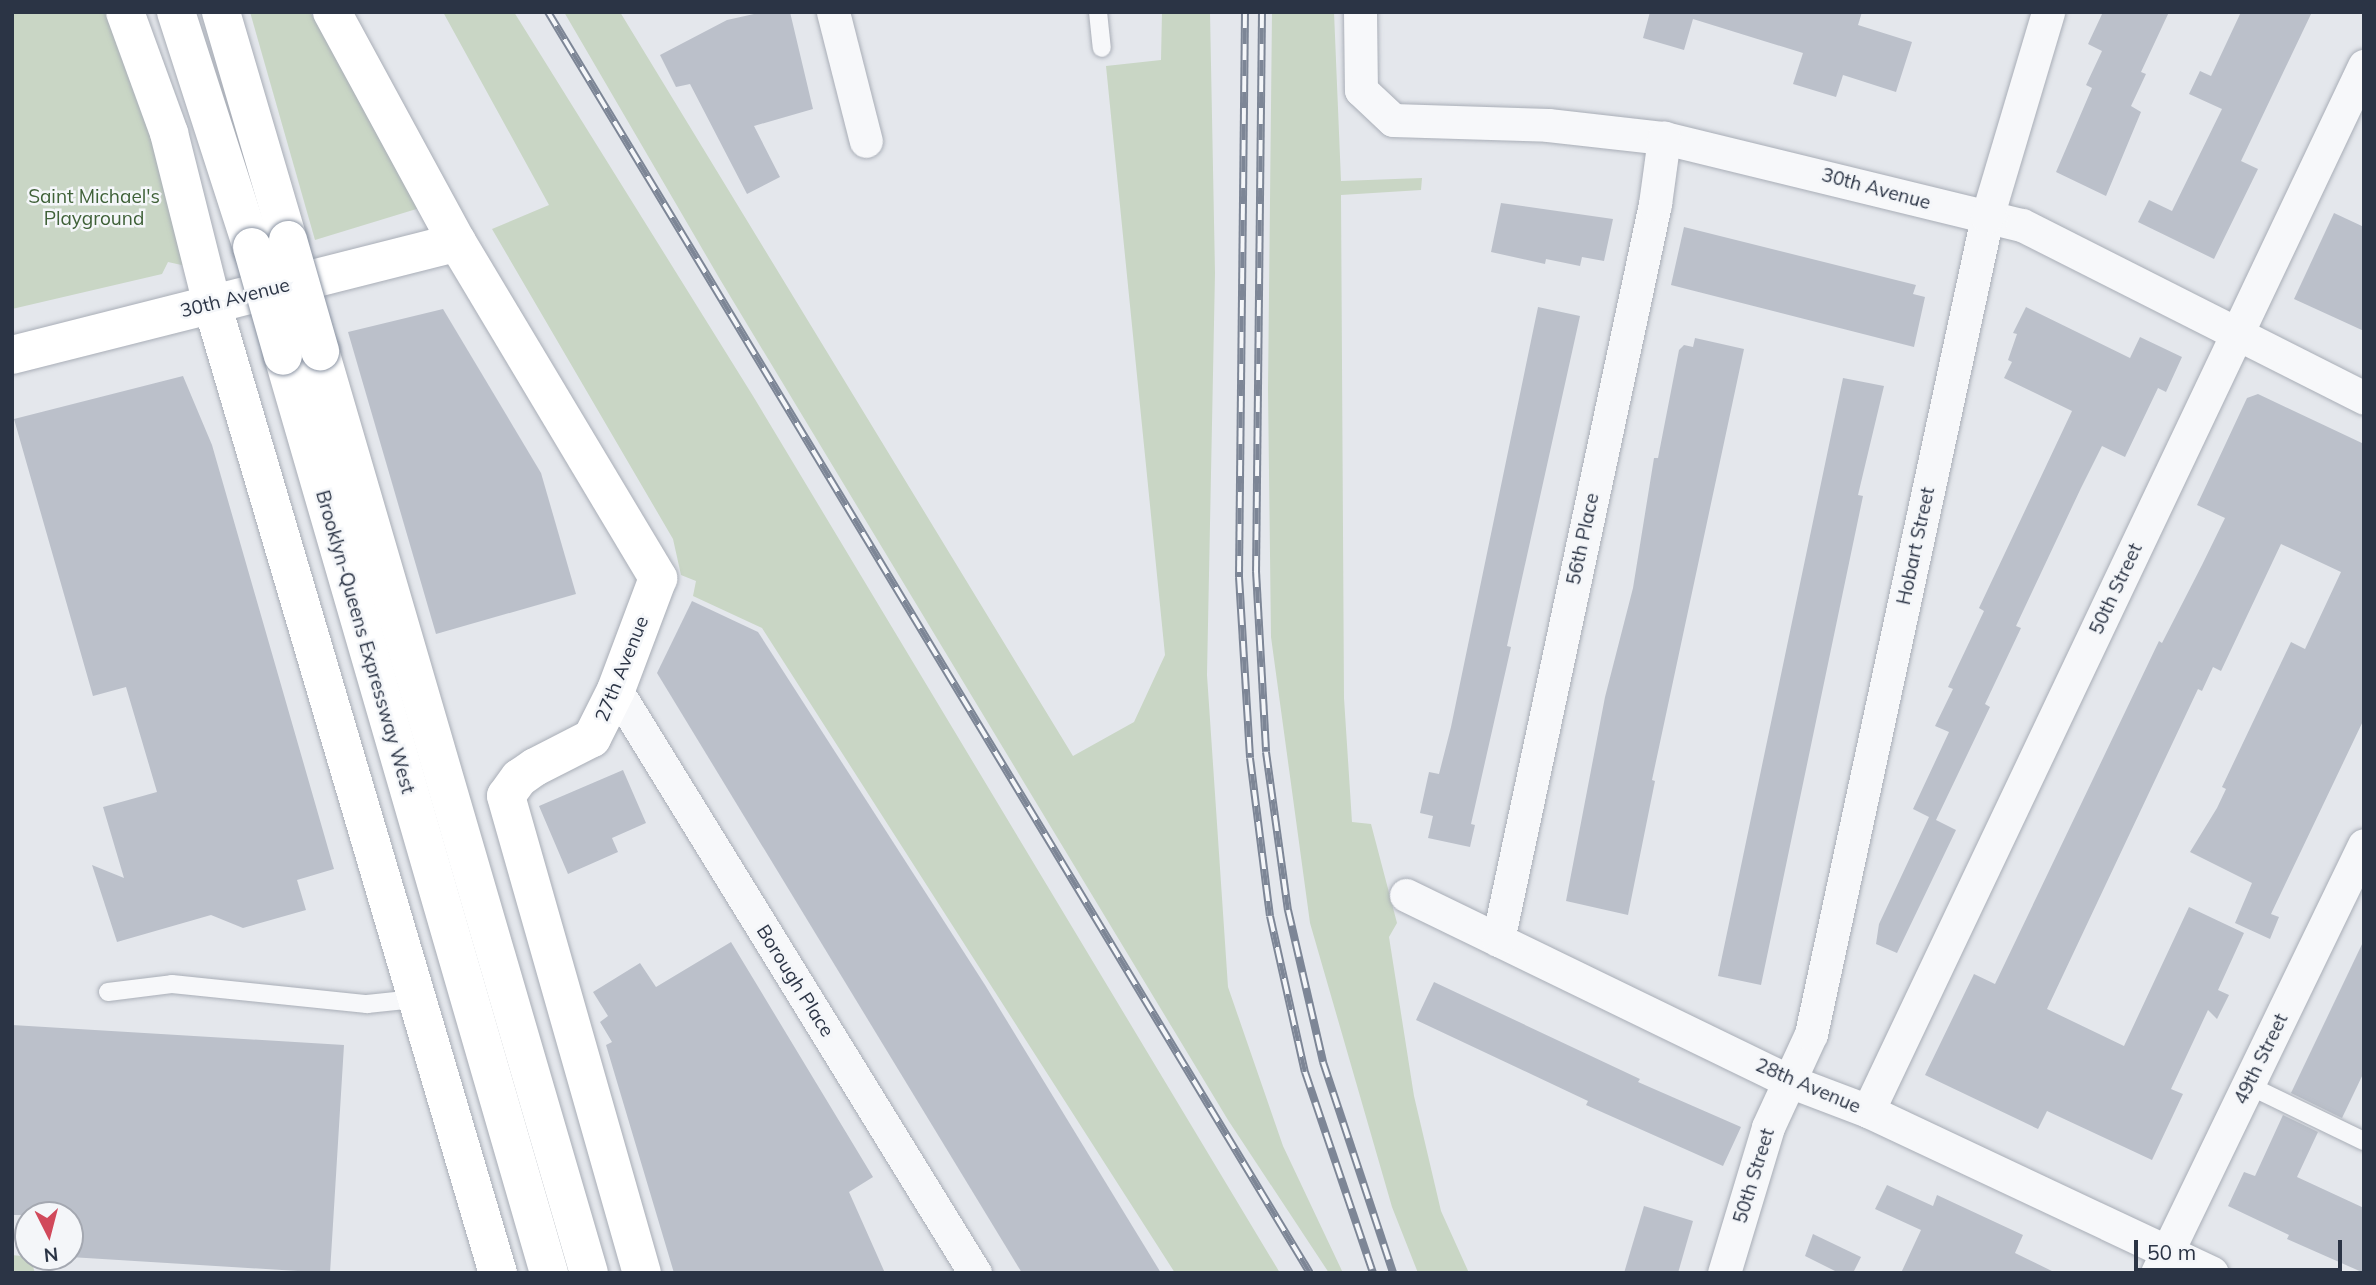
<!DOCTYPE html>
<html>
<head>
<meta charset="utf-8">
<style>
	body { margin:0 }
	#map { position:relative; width:2376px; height:1285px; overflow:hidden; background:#e4e7ec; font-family:Mulish,sans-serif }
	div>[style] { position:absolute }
	.green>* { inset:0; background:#c9d6c5 }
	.building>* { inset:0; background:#bbc0ca }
	.roads { filter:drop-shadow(0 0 2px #a9aeb7) drop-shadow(0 0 2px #a9aeb7) }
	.lane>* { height:18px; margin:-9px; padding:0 9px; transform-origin:9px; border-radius:9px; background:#f7f8fa }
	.street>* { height:33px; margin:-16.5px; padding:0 16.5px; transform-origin:16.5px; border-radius:16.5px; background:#f7f8fa }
	.secondary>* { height:38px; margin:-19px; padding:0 19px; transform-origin:19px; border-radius:19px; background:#fff }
	.highway>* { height:38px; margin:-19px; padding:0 19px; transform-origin:19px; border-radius:19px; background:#fff }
	.rail>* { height:8px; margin-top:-4px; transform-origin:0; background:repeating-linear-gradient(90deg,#f4f6f9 0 16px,#7d8696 0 32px); box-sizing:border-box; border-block:2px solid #7d8696 }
	.bridges { filter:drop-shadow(0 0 2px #8b94a3) drop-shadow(0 0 2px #8b94a3) }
	.highway-bridge>* { height:38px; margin:-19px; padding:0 19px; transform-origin:19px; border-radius:19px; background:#fff }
	span { translate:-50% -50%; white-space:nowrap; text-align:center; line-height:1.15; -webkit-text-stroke:5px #f4f6f9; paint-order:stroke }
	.street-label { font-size:19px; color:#2b3445 }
	.park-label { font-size:19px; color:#3f6138 }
	.frame { position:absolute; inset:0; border:14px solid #2b3445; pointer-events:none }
	.north { position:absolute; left:14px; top:1201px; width:70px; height:70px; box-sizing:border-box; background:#f4f6f9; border:2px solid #a4a8b1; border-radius:50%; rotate:174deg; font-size:19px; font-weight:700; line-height:28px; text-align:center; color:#2b3445 }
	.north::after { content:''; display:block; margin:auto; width:24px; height:32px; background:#d1495b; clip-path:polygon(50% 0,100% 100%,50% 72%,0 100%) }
	.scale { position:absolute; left:2134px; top:1240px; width:208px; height:32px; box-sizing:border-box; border:4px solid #2b3445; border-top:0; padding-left:9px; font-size:21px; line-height:24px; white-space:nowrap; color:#2b3445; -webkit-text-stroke:5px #f4f6f9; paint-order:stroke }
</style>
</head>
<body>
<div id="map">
	<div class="green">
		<div style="clip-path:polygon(12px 12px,111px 12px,153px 121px,186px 266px,168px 262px,162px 274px,12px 309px)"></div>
		<div style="clip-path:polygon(250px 12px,310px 12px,418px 187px,423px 207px,315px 240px)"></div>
		<div style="clip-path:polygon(443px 12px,514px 12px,753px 396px,1280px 1273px,1175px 1273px,762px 628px,693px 596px,696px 581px,681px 575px,673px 539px,492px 229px,549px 205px)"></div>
		<div style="clip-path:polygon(564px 12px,620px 12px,1073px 756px,1134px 722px,1165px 655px,1106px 66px,1161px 60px,1162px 12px,1210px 12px,1215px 273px,1207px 675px,1228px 987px,1283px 1146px,1343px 1273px,1329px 1273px,1228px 1120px,721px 281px)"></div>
		<div style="clip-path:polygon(1272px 12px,1334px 12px,1341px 181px,1422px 178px,1421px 190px,1341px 195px,1344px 698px,1352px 822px,1371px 824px,1397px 923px,1389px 937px,1414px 1096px,1441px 1211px,1469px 1273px,1418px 1273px,1392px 1207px,1310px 923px,1271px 637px,1268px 389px)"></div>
		<div style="clip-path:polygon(12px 1255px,30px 1257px,35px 1273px,12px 1273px)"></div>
	</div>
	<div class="building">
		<div style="clip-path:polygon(763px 12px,790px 12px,813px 109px,754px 126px,780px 177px,747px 194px,690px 84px,676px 87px,660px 55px,727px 20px)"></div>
		<div style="clip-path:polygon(1650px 12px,1862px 12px,1858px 25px,1912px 42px,1896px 92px,1843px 75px,1836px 97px,1793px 84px,1803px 53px,1693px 19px,1684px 50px,1643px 38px)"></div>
		<div style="clip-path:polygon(2103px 12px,2169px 12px,2141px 72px,2146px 74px,2131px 106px,2141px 112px,2106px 196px,2056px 172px,2092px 88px,2086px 85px,2102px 51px,2088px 44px)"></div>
		<div style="clip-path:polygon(2241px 12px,2312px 12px,2241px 161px,2258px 169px,2214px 259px,2138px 222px,2149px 200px,2172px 211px,2222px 109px,2189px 94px,2200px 71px,2211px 76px)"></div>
		<div style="clip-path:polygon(1501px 203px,1613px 219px,1604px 261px,1582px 257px,1580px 266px,1546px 259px,1545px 264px,1491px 252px)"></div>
		<div style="clip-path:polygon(2334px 213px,2364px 227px,2364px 331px,2294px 299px)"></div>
		<div style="clip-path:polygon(1684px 227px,1916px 285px,1913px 294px,1925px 297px,1914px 347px,1671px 285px)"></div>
		<div style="clip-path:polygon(1538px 307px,1580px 316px,1507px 646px,1511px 647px,1471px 824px,1475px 825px,1470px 847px,1428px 838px,1433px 816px,1420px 813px,1429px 772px,1439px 774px,1451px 727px)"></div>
		<div style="clip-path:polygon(2026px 307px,2130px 358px,2140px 337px,2182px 357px,2166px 392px,2158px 388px,2125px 457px,2102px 446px,2081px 488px,2016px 626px,2021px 628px,1985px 704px,1990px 707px,1936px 820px,1956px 830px,1897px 953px,1876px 944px,1879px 924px,1929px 817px,1913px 809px,1949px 732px,1935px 726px,1953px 689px,1948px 687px,1984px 611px,1979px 608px,2072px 411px,2004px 378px,2012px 362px,2008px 360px,2017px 334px,2013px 333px)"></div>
		<div style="clip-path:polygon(443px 309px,541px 473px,576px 594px,436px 634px,348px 332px)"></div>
		<div style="clip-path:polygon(1695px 338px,1744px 349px,1652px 780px,1655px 781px,1628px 915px,1566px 901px,1605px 697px,1633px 588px,1654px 458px,1658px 458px,1679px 350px,1684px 345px,1693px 347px)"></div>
		<div style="clip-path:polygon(183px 376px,212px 445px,334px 869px,297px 880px,306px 910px,243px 928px,211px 915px,117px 942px,92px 865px,124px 878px,103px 807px,157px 792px,126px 687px,93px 696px,14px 419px)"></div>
		<div style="clip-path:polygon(1843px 378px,1884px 386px,1858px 495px,1863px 496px,1761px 985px,1718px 976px)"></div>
		<div style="clip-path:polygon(2258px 394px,2364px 444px,2364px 719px,2271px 914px,2279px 917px,2270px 939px,2235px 923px,2252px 883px,2190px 852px,2217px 808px,2226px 789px,2222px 787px,2291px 642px,2305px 649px,2341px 572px,2281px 544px,2221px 671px,2213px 667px,2202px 691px,2198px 689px,2047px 1009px,2124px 1046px,2189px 907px,2244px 933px,2218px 990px,2229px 995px,2217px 1019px,2208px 1010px,2171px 1089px,2183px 1094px,2152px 1160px,2047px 1111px,2038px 1129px,1925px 1075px,1974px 974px,1995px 984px,2159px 641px,2162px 643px,2202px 565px,2225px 518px,2197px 505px,2247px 398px)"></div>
		<div style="clip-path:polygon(692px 601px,758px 632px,985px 985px,1161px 1273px,1022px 1273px,657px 673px)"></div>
		<div style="clip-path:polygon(623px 770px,646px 823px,612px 838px,618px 852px,568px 874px,539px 806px)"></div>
		<div style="clip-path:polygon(2364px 940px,2364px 1072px,2342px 1118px,2291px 1093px)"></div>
		<div style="clip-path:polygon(731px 942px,873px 1177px,849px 1192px,885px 1273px,674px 1273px,606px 1045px,612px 1042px,600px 1022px,608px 1016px,593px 992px,640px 963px,656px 987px)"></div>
		<div style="clip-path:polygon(1434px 982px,1640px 1079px,1638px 1082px,1741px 1127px,1723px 1166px,1586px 1105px,1588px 1101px,1416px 1020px)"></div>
		<div style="clip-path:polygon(12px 1025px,344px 1045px,330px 1273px,70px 1257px,70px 1215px,12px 1215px)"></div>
		<div style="clip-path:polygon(2283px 1115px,2318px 1132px,2297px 1177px,2364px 1208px,2364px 1273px,2287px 1239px,2289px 1235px,2228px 1206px,2244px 1172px,2255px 1176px)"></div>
		<div style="clip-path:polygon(1887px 1185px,1933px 1206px,1937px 1195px,2023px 1235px,2015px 1253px,2056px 1273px,1901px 1273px,1921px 1230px,1875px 1209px)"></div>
		<div style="clip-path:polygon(1644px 1206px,1693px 1221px,1678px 1273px,1624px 1273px)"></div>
		<div style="clip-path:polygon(1813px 1234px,1861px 1257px,1853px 1273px,1839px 1273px,1805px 1256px)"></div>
	</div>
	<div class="roads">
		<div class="lane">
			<div style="left:1098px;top:12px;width:36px;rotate:84deg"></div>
			<div style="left:108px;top:992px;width:64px;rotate:-7.1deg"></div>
			<div style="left:172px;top:984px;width:196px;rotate:5.9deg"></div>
			<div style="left:367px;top:1004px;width:48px;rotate:-5.9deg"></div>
			<div style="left:2248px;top:1085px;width:129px;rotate:25.8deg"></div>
		</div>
		<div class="street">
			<div style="left:833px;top:12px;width:133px;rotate:75.7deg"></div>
			<div style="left:1360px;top:12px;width:78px;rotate:89.3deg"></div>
			<div style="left:1361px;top:90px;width:44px;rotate:43.2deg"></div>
			<div style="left:1393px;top:120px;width:155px;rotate:1.8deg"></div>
			<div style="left:1548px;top:125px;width:117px;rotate:6.4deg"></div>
			<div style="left:1664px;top:138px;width:368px;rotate:13.7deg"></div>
			<div style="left:2022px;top:225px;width:383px;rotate:26.8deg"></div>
			<div style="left:616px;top:690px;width:685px;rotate:58.38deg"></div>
			<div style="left:1406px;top:895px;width:426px;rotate:25.9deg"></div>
			<div style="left:1789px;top:1081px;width:85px;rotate:20.8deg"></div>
			<div style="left:1868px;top:1111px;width:380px;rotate:25.2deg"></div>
			<div style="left:1498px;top:940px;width:753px;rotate:-77.96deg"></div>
			<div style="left:1655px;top:204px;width:67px;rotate:-82.2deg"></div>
			<div style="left:1868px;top:1111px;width:1157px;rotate:-64.61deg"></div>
			<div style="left:1724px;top:1273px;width:152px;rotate:-73.2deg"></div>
			<div style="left:1768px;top:1127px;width:102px;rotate:-65.2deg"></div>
			<div style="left:1811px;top:1034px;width:836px;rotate:-77.84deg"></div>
			<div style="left:1987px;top:217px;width:214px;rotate:-73.4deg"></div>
			<div style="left:2157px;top:1273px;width:475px;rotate:-64.2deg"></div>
		</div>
		<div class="secondary">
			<div style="left:212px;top:304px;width:1010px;rotate:73.56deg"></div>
			<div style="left:12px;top:355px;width:459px;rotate:-14.2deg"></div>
			<div style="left:457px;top:242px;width:392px;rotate:59.1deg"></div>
			<div style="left:658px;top:578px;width:120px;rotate:110.6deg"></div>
			<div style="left:616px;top:690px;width:54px;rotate:116.6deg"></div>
			<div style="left:592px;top:738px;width:64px;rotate:153deg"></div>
			<div style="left:535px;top:767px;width:19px;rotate:145deg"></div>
			<div style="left:519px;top:778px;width:22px;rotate:126deg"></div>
			<div style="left:506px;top:796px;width:496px;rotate:74.1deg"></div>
		</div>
		<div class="highway">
			<div style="left:125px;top:12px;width:129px;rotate:70deg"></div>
			<div style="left:169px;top:133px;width:176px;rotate:75.9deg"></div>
			<div style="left:176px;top:12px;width:247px;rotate:72.1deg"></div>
			<div style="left:221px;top:12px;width:238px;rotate:73.6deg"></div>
			<div style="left:332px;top:12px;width:262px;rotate:61.5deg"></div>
			<div style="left:320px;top:351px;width:960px;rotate:73.74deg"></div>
			<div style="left:283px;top:356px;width:955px;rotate:73.82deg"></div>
		</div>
	</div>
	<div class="rail">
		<div style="left:548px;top:12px;width:1473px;rotate:58.86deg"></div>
		<div style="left:1245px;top:12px;width:565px;rotate:90.61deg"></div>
		<div style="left:1239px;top:577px;width:181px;rotate:86.5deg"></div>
		<div style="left:1250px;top:758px;width:159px;rotate:82.8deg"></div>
		<div style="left:1270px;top:916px;width:160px;rotate:77.4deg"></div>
		<div style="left:1305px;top:1072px;width:212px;rotate:71.3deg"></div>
		<div style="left:1262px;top:12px;width:559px;rotate:90.61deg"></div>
		<div style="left:1256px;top:571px;width:181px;rotate:86.8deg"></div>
		<div style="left:1266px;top:752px;width:160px;rotate:82.1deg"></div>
		<div style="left:1288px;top:910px;width:156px;rotate:77deg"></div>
		<div style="left:1323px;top:1062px;width:222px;rotate:71.6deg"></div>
	</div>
	<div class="bridges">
		<div class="highway-bridge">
			<div style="left:288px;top:240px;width:116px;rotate:73.9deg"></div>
			<div style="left:252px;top:247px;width:113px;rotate:74.1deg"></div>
		</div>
	</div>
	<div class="street-label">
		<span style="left:1876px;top:189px;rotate:15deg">30th Avenue</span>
		<span style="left:235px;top:298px;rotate:-14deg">30th Avenue</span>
		<span style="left:1583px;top:539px;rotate:-78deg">56th Place</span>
		<span style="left:1916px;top:546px;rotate:-78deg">Hobart Street</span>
		<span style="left:2116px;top:589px;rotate:-65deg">50th Street</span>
		<span style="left:365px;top:642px;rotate:74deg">Brooklyn-Queens Expressway West</span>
		<span style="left:622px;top:669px;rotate:-68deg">27th Avenue</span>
		<span style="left:795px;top:981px;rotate:58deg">Borough Place</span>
		<span style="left:2261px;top:1059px;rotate:-64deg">49th Street</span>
		<span style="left:1808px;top:1086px;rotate:23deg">28th Avenue</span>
		<span style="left:1754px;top:1176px;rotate:-73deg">50th Street</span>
	</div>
	<div class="park-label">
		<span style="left:94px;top:208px">Saint Michael's<br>Playground</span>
	</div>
	<div class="frame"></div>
	<div class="north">N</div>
	<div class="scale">50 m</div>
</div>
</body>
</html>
